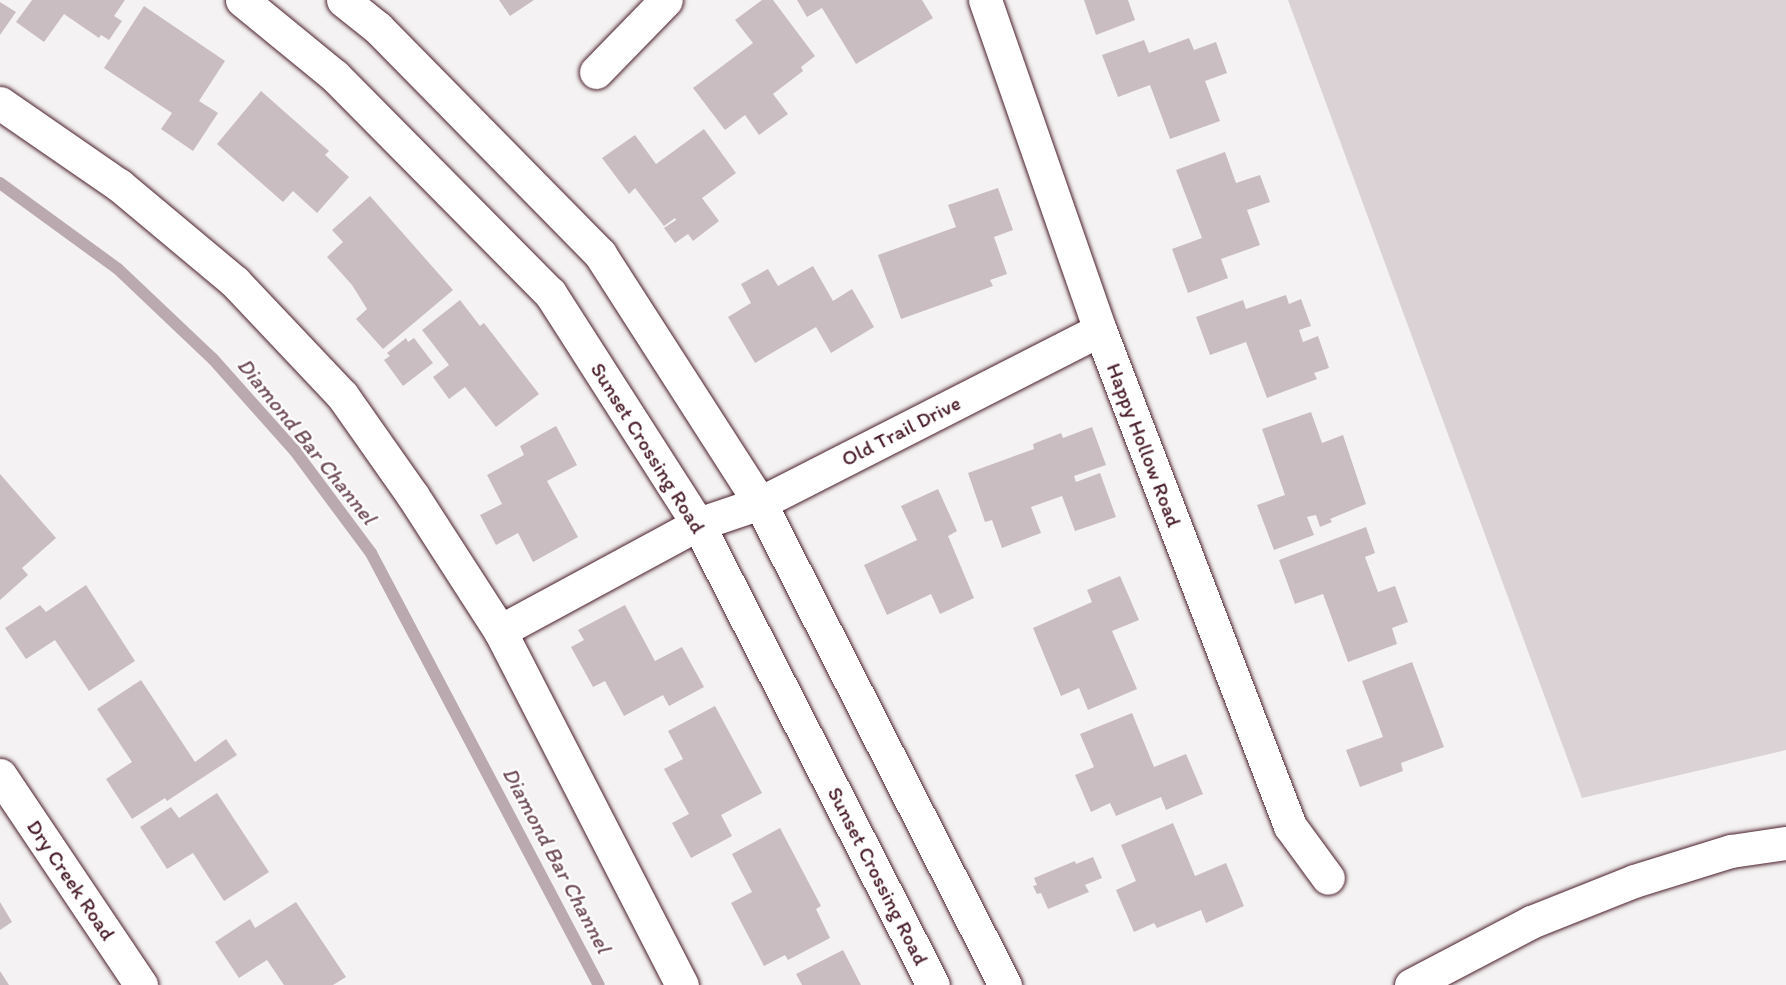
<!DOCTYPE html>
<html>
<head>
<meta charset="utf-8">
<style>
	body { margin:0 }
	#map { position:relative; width:1786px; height:985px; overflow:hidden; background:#f4f2f2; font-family:Itim,sans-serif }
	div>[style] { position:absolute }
	.green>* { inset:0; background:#dbd2d5 }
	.stream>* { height:12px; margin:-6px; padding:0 6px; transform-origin:6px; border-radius:6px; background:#baa9ae }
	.building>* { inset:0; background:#cabdc1 }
	.roads { filter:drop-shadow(0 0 2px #4a1f2b) drop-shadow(0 0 2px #4a1f2b) }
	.minor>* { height:33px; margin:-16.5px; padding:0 16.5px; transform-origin:16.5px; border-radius:16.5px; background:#fff }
	.highway>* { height:33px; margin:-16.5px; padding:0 16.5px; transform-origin:16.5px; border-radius:16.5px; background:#fff }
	span { translate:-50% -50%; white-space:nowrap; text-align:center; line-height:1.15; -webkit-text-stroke:4.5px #fff; paint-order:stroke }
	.street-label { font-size:21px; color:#4a1f2b }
	.water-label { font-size:22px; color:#714f59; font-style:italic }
</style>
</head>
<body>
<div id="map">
	<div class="green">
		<div style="clip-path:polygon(1288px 0,1786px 0,1786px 750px,1582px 798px)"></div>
	</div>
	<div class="stream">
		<div style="left:0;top:183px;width:146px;rotate:36.1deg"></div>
		<div style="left:118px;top:269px;width:131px;rotate:43.5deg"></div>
		<div style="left:213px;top:359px;width:123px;rotate:48.3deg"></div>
		<div style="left:295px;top:451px;width:127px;rotate:53.3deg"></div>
		<div style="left:371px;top:553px;width:488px;rotate:62.2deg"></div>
	</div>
	<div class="building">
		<div style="clip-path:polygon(32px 0,125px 0,114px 16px,122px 21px,109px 40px,101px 35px,99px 38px,64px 14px,44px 42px,16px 22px)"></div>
		<div style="clip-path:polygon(499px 0,534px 0,510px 16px)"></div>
		<div style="clip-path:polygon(762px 0,773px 0,815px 56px,801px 67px,803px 71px,773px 94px,788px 114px,759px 135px,745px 115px,725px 130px,693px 88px,753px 43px,735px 20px)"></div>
		<div style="clip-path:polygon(797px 0,922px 0,933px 18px,856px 64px,822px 8px,807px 17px)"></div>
		<div style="clip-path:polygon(1084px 0,1128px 0,1135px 20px,1096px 35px)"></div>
		<div style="clip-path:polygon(0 2px,16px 12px,0 35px)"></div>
		<div style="clip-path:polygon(144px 6px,225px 61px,199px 101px,218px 113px,193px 151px,161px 129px,172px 113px,104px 68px)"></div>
		<div style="clip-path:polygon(1189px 38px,1194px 50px,1216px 42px,1227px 73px,1205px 81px,1220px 121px,1170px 139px,1150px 85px,1118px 97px,1102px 55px,1144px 40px,1149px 53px)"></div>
		<div style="clip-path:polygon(261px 91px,329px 151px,325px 155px,349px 177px,317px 213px,293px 191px,283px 202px,217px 144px)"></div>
		<div style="clip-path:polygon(704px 129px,736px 173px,702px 198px,719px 221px,693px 241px,688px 234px,675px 243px,664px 228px,676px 220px,675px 218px,664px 226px,635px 188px,629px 194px,602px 158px,635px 135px,656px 164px)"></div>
		<div style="clip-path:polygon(1225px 152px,1236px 183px,1260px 175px,1270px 202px,1247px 210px,1260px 245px,1221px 259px,1228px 278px,1188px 293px,1172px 249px,1202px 238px,1176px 170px)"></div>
		<div style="clip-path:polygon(998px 188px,1013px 230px,994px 237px,1007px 274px,990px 280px,993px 286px,901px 319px,878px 255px,956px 227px,948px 205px)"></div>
		<div style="clip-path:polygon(370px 196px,453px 290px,383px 349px,356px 319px,367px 309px,352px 285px,327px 257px,343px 242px,332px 230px)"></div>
		<div style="clip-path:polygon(813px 266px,833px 301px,852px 289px,874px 327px,831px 353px,816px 327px,755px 363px,728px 317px,751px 303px,741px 284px,768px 269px,778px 286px)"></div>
		<div style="clip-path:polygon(1286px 295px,1289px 304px,1301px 299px,1311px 326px,1299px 330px,1303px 342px,1318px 336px,1329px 368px,1314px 373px,1317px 379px,1267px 398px,1246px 342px,1210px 355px,1196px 317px,1243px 300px,1246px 309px)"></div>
		<div style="clip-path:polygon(460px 300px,480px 326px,484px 323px,539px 394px,496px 427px,465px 387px,449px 399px,433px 377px,449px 365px,422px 330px)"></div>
		<div style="clip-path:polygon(406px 338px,408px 342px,414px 338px,433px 363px,403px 386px,384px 360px,390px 356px,387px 353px)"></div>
		<div style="clip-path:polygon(1311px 412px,1322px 443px,1343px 435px,1366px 504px,1330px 519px,1332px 522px,1320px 527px,1316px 515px,1307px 517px,1314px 535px,1274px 550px,1257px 505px,1285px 495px,1262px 429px)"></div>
		<div style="clip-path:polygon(556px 426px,577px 465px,547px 481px,578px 537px,533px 562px,518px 533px,496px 545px,480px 515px,502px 504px,487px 475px,524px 455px,520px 446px)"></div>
		<div style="clip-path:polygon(1092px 427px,1106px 465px,1074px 476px,1076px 482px,1100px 473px,1116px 517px,1075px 531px,1062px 496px,1031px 507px,1041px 533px,1002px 548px,992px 520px,985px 522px,968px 473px,1034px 449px,1033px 444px,1061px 433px,1063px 438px)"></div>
		<div style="clip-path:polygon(0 474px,56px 538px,22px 568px,28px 575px,0 600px)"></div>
		<div style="clip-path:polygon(938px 489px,957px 531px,948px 536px,974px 598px,940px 614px,931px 594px,887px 615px,864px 565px,917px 540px,901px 506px)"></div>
		<div style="clip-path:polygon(1366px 527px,1375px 553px,1365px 557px,1378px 592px,1395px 586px,1408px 622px,1392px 628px,1397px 644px,1348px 662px,1323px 594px,1295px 604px,1279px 560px)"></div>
		<div style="clip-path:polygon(1120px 576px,1139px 620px,1112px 631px,1137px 689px,1088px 710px,1079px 688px,1061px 696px,1033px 628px,1092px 602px,1087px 590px)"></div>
		<div style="clip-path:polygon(86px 585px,135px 661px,89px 691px,55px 640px,26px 659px,5px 628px,40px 605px,46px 612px)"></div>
		<div style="clip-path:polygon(625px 605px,655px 661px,682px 647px,704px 687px,669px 706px,663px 695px,624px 716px,605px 681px,593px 687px,571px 647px,584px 640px,578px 630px)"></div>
		<div style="clip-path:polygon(1412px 662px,1444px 747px,1401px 763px,1403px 771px,1360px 787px,1346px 750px,1383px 737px,1362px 681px)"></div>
		<div style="clip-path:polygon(141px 680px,195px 762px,226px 739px,237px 755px,167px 801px,165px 798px,132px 819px,106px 779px,132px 762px,97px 709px)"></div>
		<div style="clip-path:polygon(715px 706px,762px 793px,721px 815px,732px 836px,691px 858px,672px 823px,689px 814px,664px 769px,683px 759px,668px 731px)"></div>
		<div style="clip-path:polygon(1132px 713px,1154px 767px,1186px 754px,1203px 794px,1166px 810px,1161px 797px,1116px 816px,1110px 803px,1091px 812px,1075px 775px,1094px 767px,1080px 734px)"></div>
		<div style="clip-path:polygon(217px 793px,269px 872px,224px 901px,193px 853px,167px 869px,140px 827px,171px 807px,179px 818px)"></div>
		<div style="clip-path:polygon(1173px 823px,1195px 876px,1226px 863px,1244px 906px,1206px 923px,1201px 910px,1157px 928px,1154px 923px,1134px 932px,1116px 890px,1136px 881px,1121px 845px)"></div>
		<div style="clip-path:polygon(780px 828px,821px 906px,816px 909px,830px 938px,788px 960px,785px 955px,764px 966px,731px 903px,752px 892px,732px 854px)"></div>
		<div style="clip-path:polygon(1093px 857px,1102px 878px,1085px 885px,1089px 892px,1048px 909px,1041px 893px,1037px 894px,1033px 886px,1037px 885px,1034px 878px,1075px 861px,1076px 864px)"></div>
		<div style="clip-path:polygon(0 902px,12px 922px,0 930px)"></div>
		<div style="clip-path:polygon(296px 902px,346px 977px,333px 985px,284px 985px,267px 960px,239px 978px,215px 942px,250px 919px,255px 928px)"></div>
		<div style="clip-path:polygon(843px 950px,861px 985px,802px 985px,796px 974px)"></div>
		<div style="clip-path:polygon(0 971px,9px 985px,0 985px)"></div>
	</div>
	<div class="roads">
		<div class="minor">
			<div style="left:242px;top:0;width:120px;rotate:39.3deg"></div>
			<div style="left:335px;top:76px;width:305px;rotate:45.3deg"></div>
			<div style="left:550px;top:293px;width:274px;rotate:57.4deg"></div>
			<div style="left:698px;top:524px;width:517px;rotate:62.99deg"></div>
			<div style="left:343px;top:0;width:45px;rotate:38.7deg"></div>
			<div style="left:378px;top:28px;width:317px;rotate:45.5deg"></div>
			<div style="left:600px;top:254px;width:296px;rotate:57.3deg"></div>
			<div style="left:760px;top:503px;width:541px;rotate:63.06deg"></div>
			<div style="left:985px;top:0;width:349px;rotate:70.8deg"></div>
			<div style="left:1100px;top:330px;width:531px;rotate:69.04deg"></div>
			<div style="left:1290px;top:826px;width:64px;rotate:53.8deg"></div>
			<div style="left:596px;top:72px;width:100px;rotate:-45.8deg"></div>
			<div style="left:0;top:103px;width:145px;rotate:34.6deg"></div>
			<div style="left:119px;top:185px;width:151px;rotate:39.9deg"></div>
			<div style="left:235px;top:282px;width:156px;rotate:46.6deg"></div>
			<div style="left:342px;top:395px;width:123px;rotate:54.9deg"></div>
			<div style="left:413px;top:496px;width:161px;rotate:57.2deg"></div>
			<div style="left:500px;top:631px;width:398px;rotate:62.8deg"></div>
			<div style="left:500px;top:631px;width:225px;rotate:-28.4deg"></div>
			<div style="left:698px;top:524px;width:65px;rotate:-18.7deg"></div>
			<div style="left:760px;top:503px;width:381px;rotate:-27deg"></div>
			<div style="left:0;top:775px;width:253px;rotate:56.1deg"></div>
		</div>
		<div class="highway">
			<div style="left:1411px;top:985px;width:136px;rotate:-27.7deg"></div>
			<div style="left:1531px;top:922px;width:111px;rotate:-21.7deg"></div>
			<div style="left:1634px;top:881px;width:102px;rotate:-17.2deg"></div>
			<div style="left:1731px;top:851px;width:56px;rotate:-8.3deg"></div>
		</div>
	</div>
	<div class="street-label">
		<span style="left:901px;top:431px;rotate:-27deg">Old Trail Drive</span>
		<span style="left:1144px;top:445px;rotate:69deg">Happy Hollow Road</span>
		<span style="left:648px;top:448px;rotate:58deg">Sunset Crossing Road</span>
		<span style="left:878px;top:876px;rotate:63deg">Sunset Crossing Road</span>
		<span style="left:71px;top:880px;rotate:56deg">Dry Creek Road</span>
	</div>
	<div class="water-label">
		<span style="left:307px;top:441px;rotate:51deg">Diamond Bar Channel</span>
		<span style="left:557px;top:860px;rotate:62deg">Diamond Bar Channel</span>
	</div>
</div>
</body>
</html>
